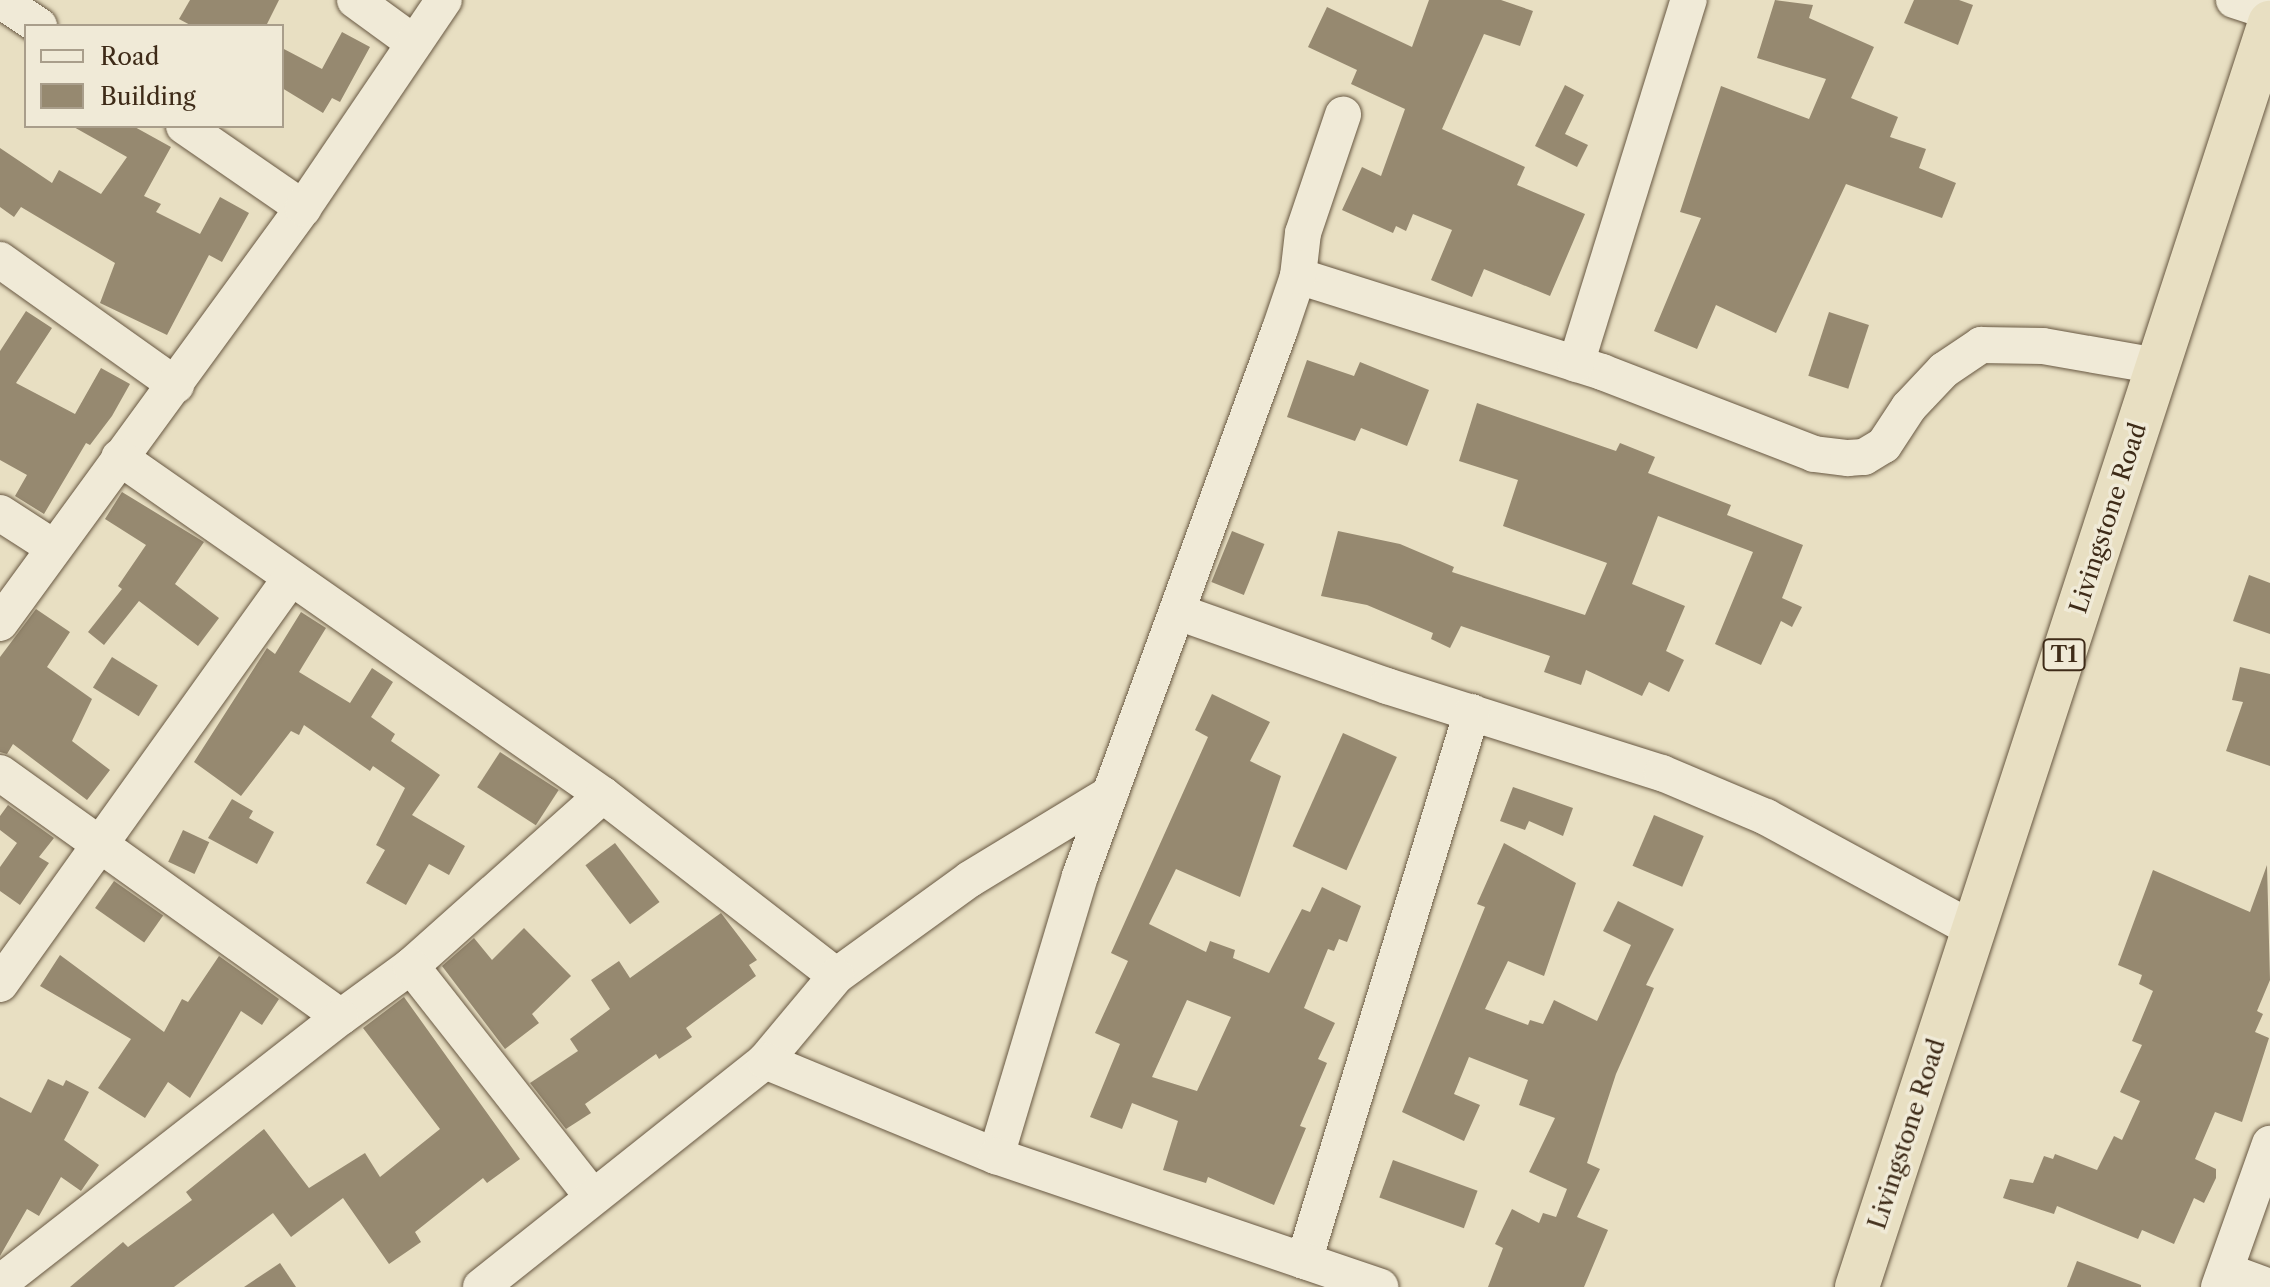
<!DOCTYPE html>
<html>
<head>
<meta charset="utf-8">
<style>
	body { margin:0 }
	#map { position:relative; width:2270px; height:1287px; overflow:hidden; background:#e8dfc2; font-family:"Libre Caslon Text",serif }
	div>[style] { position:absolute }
	.building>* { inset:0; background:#968970; transform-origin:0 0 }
	.roads { filter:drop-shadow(0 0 2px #685842) drop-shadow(0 0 2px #685842) }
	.minor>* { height:36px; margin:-18px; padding:0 18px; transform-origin:18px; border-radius:18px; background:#f0ead7 }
	.highway>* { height:44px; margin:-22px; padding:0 22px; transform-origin:22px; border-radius:22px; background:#e8dfc2 }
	span { translate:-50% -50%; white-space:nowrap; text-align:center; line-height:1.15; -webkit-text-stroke:7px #f0ead7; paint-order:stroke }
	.shield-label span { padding:2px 6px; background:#f0ead7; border:2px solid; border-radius:6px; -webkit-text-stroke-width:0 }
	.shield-label { font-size:22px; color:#3e2b18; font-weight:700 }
	.street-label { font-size:24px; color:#3e2b18 }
	.legend { position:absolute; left:24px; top:24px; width:260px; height:104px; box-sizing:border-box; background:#f0ead7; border:2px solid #a99e8b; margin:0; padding:10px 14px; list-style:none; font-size:24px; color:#3e2b18 }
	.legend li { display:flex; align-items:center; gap:16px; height:40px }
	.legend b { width:40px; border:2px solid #a99e8b }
</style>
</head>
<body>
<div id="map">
	<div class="building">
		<div style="clip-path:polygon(190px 0,279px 0,266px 26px,192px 26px,179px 19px)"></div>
		<div style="clip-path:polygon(1429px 0,1501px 0,1533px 11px,1520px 46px,1484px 34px,1442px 129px,1525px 167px,1517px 185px,1585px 214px,1550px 296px,1484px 269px,1472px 297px,1431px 280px,1452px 230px,1413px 214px,1406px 231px,1396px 226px,1393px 233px,1342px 210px,1362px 167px,1381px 176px,1405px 109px,1351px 84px,1357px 70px,1308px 47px,1327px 7px,1412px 47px)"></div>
		<div style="clip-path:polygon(1775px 0,1813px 5px,1809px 18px,1874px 47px,1851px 98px,1898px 117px,1890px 137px,1926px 149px,1919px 168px,1956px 183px,1942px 218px,1846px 184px,1776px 333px,1716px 305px,1697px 349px,1654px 331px,1701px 218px,1680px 212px,1721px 86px,1809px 119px,1826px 79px,1757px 58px)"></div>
		<div style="clip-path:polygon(1914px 0,1959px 0,1973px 5px,1958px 45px,1904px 23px)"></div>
		<div style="clip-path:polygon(342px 32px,370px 47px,340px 102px,332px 98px,323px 113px,282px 88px,282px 48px,322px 69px)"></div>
		<div style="clip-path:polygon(1565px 85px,1584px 95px,1565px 134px,1588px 145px,1577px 167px,1535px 146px)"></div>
		<div style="clip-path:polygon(72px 126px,133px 126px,171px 147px,144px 196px,161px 204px,156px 212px,200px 234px,220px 197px,249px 213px,222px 262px,209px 255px,167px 335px,100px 303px,115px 263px,21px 207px,14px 217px,0 207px,0 148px,52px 183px,59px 170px,101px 194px,127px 157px)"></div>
		<div style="clip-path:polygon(26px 311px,52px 328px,16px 383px,75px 414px,101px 368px,130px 384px,112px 416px,90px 445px,86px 443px,44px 514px,15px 496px,27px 475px,0 460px,0 351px)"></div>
		<div style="left:1829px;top:312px;width:42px;height:67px;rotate:18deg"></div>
		<div style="clip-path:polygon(1307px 360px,1354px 376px,1360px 362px,1429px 390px,1407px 446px,1361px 428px,1355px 441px,1287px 417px)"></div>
		<div style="clip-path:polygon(1477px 403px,1616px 451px,1620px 443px,1655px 457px,1648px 473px,1731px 505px,1727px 515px,1803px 545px,1782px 598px,1802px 607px,1792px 627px,1781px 621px,1761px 665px,1715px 644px,1753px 552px,1658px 516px,1632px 584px,1685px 606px,1666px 651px,1684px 660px,1669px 692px,1649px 682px,1642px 696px,1586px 670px,1581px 685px,1544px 672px,1550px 656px,1461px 626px,1450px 648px,1431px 639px,1433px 633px,1367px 605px,1321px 596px,1338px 531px,1400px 544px,1454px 567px,1452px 572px,1585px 615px,1607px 563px,1503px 526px,1518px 480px,1459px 461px)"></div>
		<div style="clip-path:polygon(122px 492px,204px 542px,175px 584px,219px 618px,198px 646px,139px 601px,104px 645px,88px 632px,122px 589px,118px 586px,146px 545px,105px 519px)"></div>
		<div style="left:1232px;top:531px;width:35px;height:55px;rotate:22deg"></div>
		<div style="clip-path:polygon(2249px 575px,2270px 583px,2270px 634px,2233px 621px)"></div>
		<div style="clip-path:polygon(36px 609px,70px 632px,47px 667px,92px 699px,72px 741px,110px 770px,87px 800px,13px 744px,7px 754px,0 752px,0 657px)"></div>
		<div style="clip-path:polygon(301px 612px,326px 628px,299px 672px,350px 703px,372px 668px,393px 682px,371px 717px,395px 734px,391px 741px,440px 775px,412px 815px,465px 846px,449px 875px,429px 864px,406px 905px,366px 883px,385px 850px,376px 845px,405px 788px,373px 766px,370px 771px,304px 725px,299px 735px,291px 731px,241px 796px,194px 762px,267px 648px,275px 654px)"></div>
		<div style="left:112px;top:657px;width:54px;height:36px;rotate:32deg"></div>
		<div style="clip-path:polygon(2240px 667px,2270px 674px,2270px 766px,2226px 751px,2243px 702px,2232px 700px)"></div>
		<div style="clip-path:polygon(evenodd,1212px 694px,1270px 722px,1250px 761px,1281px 776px,1240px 897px,1176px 869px,1149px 924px,1206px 952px,1210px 941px,1235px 950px,1233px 958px,1269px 973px,1302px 909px,1310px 912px,1322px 887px,1361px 906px,1347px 942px,1339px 939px,1334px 951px,1328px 949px,1304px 1008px,1335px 1023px,1318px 1059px,1327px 1063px,1300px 1126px,1306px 1128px,1274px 1205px,1208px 1177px,1206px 1183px,1163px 1170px,1178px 1121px,1132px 1103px,1122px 1129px,1090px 1117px,1120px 1044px,1095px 1033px,1128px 961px,1111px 953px,1208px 737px,1195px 730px,1212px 694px,1187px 1000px,1231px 1017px,1197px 1091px,1152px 1077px,1187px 1000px)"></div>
		<div style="left:1343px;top:733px;width:59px;height:124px;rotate:24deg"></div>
		<div style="left:500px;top:752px;width:70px;height:42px;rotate:33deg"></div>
		<div style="clip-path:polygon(1513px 787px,1573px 808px,1563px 836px,1529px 821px,1525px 830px,1500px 821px)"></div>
		<div style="clip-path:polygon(232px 799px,253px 811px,249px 818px,274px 832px,257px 864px,208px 838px)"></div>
		<div style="clip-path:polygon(8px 805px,54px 838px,39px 857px,49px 863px,20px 905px,0 891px,0 867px,17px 843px,0 830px,0 816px)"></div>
		<div style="left:1654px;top:815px;width:54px;height:55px;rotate:23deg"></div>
		<div style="left:183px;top:830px;width:29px;height:35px;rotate:25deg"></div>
		<div style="left:615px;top:843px;width:74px;height:37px;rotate:53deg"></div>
		<div style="clip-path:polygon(1504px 843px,1576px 883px,1544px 976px,1508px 961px,1485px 1009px,1528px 1025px,1530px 1020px,1543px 1024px,1554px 1000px,1597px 1021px,1631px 945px,1603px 931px,1618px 901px,1674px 929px,1646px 985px,1654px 988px,1616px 1074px,1587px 1163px,1600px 1169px,1577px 1217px,1608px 1230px,1584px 1287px,1488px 1287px,1503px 1248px,1495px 1244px,1512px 1209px,1539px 1223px,1543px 1213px,1556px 1217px,1567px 1189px,1529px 1172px,1555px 1118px,1519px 1105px,1528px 1080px,1469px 1057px,1454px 1094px,1480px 1105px,1464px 1141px,1402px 1112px,1485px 907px,1477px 904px)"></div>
		<div style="clip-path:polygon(2267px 865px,2270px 980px,2257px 1011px,2263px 1014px,2255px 1032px,2269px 1038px,2242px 1122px,2215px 1112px,2195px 1159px,2216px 1169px,2216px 1178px,2204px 1203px,2194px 1198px,2174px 1244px,2142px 1230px,2138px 1239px,2057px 1206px,2054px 1214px,2003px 1198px,2010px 1179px,2033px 1183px,2044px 1156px,2053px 1159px,2055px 1154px,2097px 1170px,2114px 1136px,2122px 1140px,2140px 1101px,2120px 1092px,2142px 1045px,2132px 1041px,2153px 991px,2139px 984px,2142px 975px,2118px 965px,2153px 870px,2250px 912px)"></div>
		<div style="left:114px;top:881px;width:60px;height:33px;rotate:35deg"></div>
		<div style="clip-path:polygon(721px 913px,757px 960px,749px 965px,756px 976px,686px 1028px,692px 1037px,659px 1059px,656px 1054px,585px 1104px,591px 1113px,566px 1129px,530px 1083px,578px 1051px,570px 1039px,610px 1009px,591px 980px,619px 961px,630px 978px)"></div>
		<div style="clip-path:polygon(524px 928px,571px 976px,532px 1014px,539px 1023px,505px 1049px,442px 966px,474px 938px,492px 960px)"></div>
		<div style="clip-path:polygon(60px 955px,164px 1032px,182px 999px,188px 1002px,219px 956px,279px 999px,262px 1025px,241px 1011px,190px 1098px,168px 1082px,145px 1118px,98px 1088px,131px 1039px,40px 986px)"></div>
		<div style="clip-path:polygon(404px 997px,520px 1159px,487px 1183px,483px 1178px,415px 1232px,421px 1242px,389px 1264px,343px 1198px,291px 1237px,273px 1213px,174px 1287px,70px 1287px,123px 1242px,128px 1247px,192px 1200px,186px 1192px,264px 1129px,309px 1188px,365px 1153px,380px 1177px,440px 1129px,363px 1028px)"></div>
		<div style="clip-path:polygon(48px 1079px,63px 1086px,66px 1080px,89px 1092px,64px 1140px,99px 1165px,81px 1191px,61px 1177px,39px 1216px,27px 1209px,0 1256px,0 1097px,31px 1113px)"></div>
		<div style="left:1393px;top:1160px;width:90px;height:40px;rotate:20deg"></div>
		<div style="clip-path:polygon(2077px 1261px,2141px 1285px,2141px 1287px,2067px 1287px)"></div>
		<div style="clip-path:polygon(280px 1263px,296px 1287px,244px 1287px)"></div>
	</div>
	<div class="roads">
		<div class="minor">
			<div style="left:0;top:0;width:47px;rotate:33.7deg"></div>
			<div style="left:355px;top:0;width:73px;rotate:36.1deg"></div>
			<div style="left:2234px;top:0;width:38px;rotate:18deg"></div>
			<div style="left:184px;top:126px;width:145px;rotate:34.6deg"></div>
			<div style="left:0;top:260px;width:216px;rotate:35.4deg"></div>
			<div style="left:1298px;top:276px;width:319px;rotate:17.5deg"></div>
			<div style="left:1602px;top:372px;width:227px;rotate:21.1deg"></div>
			<div style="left:1814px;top:454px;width:34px;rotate:7deg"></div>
			<div style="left:1848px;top:458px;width:16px;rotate:-4deg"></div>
			<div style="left:1864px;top:457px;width:23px;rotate:-31deg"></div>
			<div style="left:1884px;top:445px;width:45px;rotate:-56.7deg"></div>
			<div style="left:1909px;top:407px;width:51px;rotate:-46.6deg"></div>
			<div style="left:1944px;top:370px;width:45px;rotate:-34deg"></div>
			<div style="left:1981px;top:345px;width:62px;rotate:0.9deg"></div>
			<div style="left:2043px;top:346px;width:117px;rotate:9.9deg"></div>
			<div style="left:1576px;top:364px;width:381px;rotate:-72.8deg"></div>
			<div style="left:0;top:513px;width:63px;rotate:32.7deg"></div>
			<div style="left:1178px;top:612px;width:222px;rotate:19.5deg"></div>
			<div style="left:1387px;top:686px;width:288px;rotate:17.6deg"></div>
			<div style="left:1662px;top:773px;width:113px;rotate:22.9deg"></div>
			<div style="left:1766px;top:817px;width:237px;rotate:28.5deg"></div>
			<div style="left:0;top:623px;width:514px;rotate:-53.87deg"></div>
			<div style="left:303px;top:208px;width:251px;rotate:-55.9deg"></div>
			<div style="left:0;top:773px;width:419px;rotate:35.6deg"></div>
			<div style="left:341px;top:1017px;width:87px;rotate:-36.1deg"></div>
			<div style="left:411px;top:966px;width:257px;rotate:-41.7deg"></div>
			<div style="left:603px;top:795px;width:590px;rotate:-145.07deg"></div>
			<div style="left:603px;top:795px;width:295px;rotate:37.8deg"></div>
			<div style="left:836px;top:976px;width:165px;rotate:-35.9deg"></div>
			<div style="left:970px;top:879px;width:164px;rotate:-31.3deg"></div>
			<div style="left:411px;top:966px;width:294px;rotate:51.8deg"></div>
			<div style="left:0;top:984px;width:497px;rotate:-54.4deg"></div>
			<div style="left:765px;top:1061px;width:111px;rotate:-50.1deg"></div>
			<div style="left:996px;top:1156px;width:292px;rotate:-73.3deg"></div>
			<div style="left:1080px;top:876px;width:582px;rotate:-69.92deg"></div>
			<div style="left:1280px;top:329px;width:56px;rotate:-71.2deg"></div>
			<div style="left:1298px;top:276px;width:43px;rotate:-83.4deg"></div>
			<div style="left:1303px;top:233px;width:125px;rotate:-71.3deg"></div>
			<div style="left:1304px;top:1261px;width:574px;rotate:-72.99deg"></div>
			<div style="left:2226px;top:1271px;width:47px;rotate:20deg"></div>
			<div style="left:0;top:1283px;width:432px;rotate:-38deg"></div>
			<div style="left:481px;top:1287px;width:363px;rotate:-38.5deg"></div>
			<div style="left:765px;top:1061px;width:250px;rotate:22.4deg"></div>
			<div style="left:996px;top:1156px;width:406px;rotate:18.8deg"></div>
			<div style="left:2219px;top:1287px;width:152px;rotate:-70.4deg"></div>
		</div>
		<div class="highway">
			<div style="left:1857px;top:1287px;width:1330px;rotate:-71.91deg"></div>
		</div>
	</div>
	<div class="shield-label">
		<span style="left:2064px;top:655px">T1</span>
	</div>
	<div class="street-label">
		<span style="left:2108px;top:518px;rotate:-72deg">Livingstone Road</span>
		<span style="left:1907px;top:1134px;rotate:-72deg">Livingstone Road</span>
	</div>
	<ul class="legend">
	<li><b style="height:10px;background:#f0ead7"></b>Road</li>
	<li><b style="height:22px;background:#968970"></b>Building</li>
	</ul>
</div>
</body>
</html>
